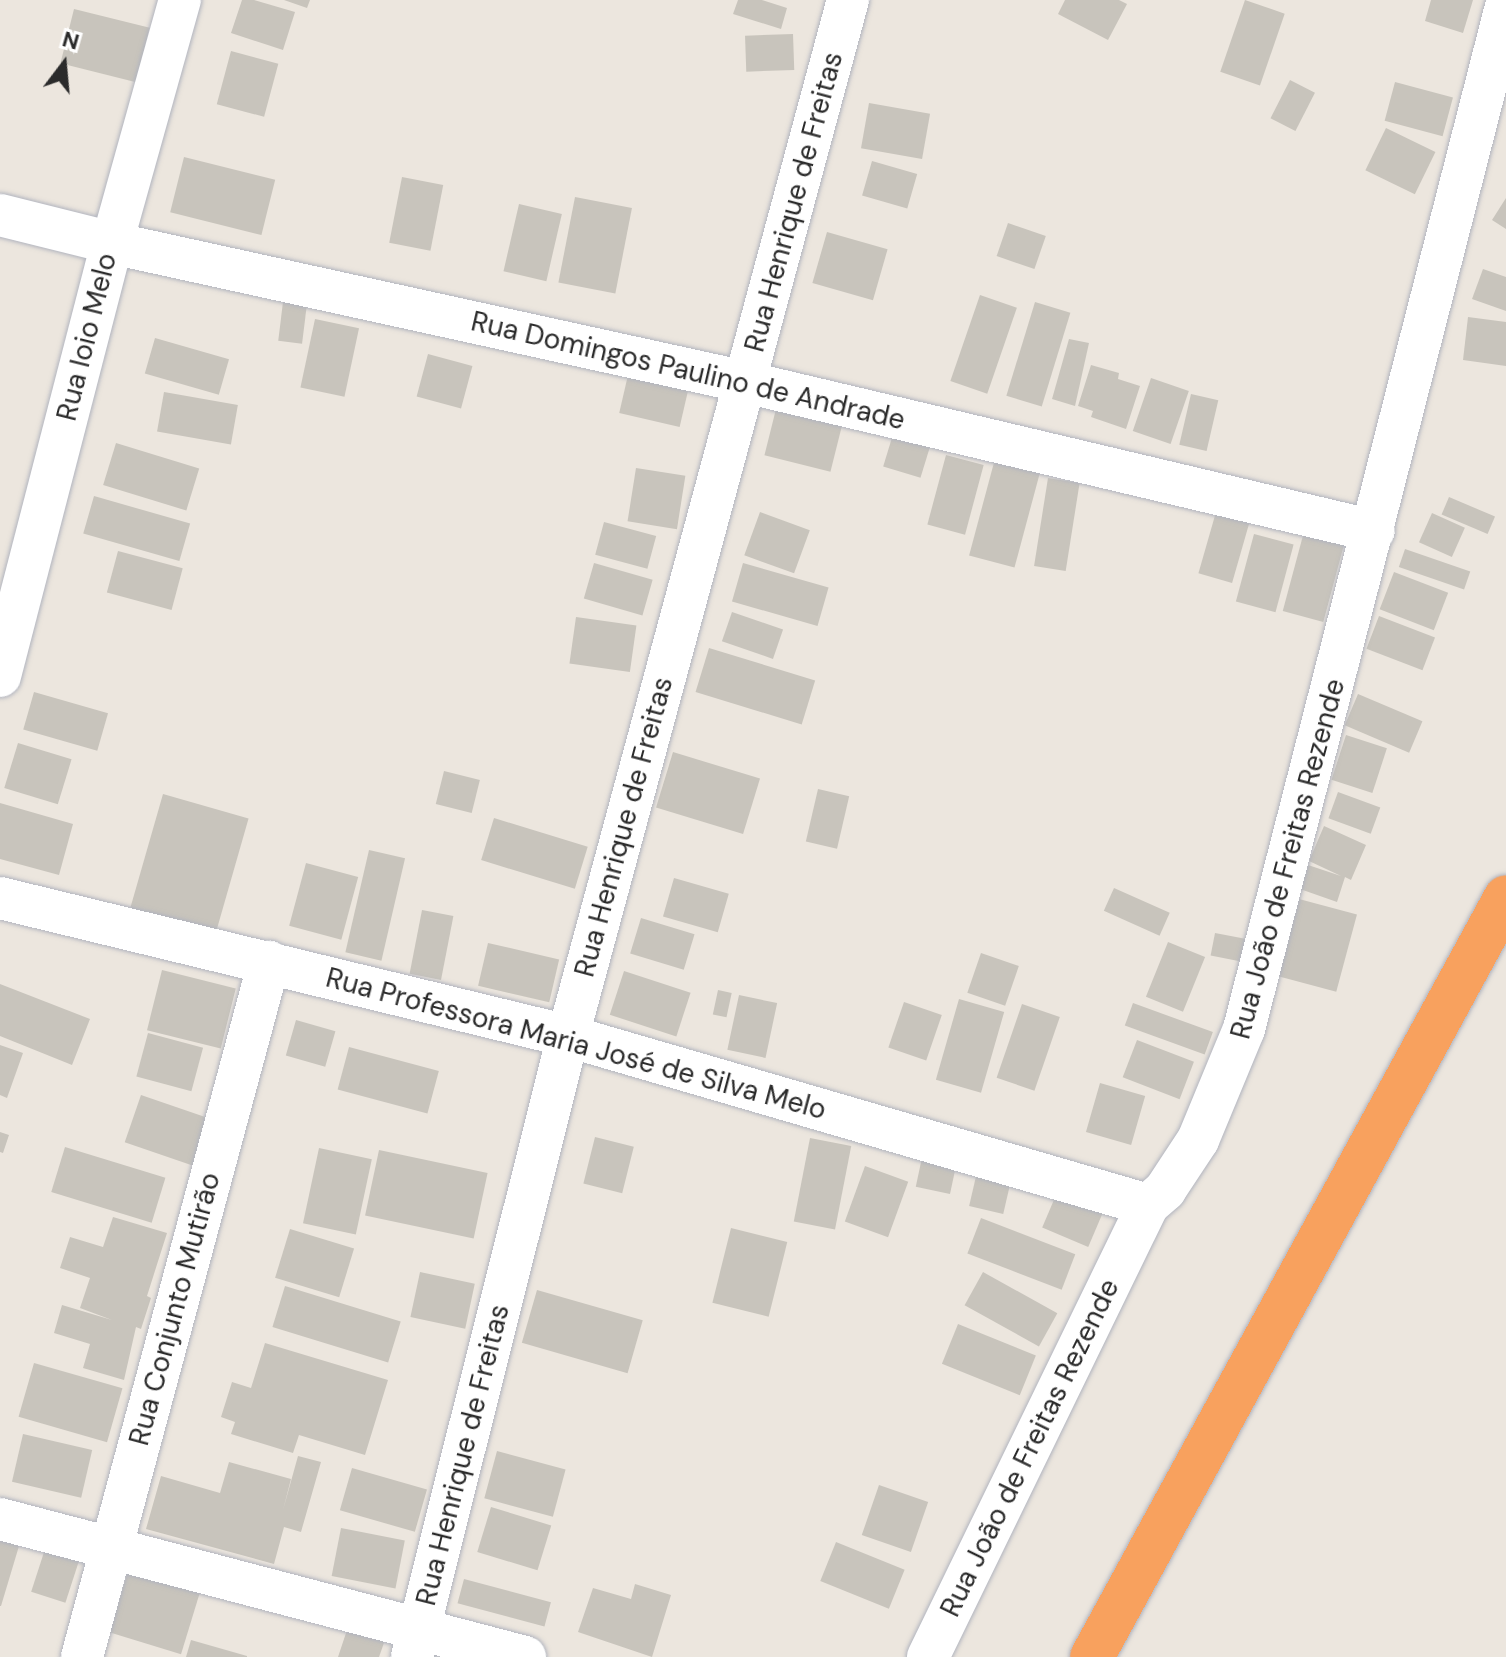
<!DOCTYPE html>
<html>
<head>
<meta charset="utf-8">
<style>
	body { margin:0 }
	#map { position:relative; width:1506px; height:1657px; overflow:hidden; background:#ece6de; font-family:"DM Sans",sans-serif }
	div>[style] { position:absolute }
	.building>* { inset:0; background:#c8c4bc; transform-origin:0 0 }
	.roads { filter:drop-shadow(0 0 2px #b1b4be) drop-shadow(0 0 2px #b1b4be) }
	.street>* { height:42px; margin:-21px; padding:0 21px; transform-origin:21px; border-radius:21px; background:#fff }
	.highway>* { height:44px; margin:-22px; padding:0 22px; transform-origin:22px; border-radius:22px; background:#f8a15e }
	span { translate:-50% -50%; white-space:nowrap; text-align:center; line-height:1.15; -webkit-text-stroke:6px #fff; paint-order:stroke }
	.street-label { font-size:28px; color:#2b2b2b }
	.north { position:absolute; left:24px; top:24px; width:80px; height:80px; -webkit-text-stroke:6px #fff; paint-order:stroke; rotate:16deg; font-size:22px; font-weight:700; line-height:32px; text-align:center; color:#2b2b2b }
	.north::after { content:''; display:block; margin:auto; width:28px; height:36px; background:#2b2b2b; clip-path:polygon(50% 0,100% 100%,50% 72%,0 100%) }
</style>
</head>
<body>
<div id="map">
	<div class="building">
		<div style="clip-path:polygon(242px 0,254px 0,295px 12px,283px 50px,231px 33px)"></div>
		<div style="clip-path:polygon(284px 0,310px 0,307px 8px)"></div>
		<div style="clip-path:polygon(738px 0,762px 0,787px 8px,781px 29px,733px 14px)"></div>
		<div style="clip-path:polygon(1065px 0,1119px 0,1127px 4px,1108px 40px,1058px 14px)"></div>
		<div style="left:1245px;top:0;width:42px;height:76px;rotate:19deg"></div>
		<div style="clip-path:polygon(1431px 0,1473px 0,1463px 33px,1425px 21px)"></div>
		<div style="left:74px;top:9px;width:78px;height:56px;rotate:14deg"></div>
		<div style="left:793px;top:34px;width:36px;height:48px;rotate:88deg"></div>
		<div style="left:231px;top:51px;width:49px;height:55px;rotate:15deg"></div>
		<div style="left:1290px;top:80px;width:28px;height:43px;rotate:27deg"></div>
		<div style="left:1395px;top:82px;width:60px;height:40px;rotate:15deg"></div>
		<div style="left:869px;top:103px;width:62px;height:46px;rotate:10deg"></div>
		<div style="left:1386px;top:128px;width:55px;height:47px;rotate:26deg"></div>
		<div style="left:184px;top:157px;width:94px;height:57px;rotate:14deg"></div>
		<div style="left:872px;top:161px;width:47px;height:36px;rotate:16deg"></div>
		<div style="left:402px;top:177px;width:42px;height:67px;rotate:11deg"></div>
		<div style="left:575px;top:197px;width:58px;height:87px;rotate:11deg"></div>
		<div style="clip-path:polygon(1506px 198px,1506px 229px,1492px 220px)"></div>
		<div style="left:519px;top:204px;width:44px;height:69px;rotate:13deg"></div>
		<div style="left:1008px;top:223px;width:40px;height:35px;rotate:19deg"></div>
		<div style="left:827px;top:232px;width:63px;height:53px;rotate:16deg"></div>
		<div style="clip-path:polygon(1483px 269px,1506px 277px,1506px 311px,1472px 299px)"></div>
		<div style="left:980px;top:295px;width:39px;height:91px;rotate:19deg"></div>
		<div style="left:283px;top:302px;width:24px;height:39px;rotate:7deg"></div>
		<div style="left:1035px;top:302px;width:37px;height:98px;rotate:17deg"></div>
		<div style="clip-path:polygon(1468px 317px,1506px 322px,1506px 366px,1463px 360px)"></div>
		<div style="left:315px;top:319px;width:45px;height:70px;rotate:12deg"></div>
		<div style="left:155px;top:338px;width:77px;height:37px;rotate:16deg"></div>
		<div style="clip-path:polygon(1069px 339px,1089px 343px,1075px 406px,1052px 399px)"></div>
		<div style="left:428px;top:354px;width:46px;height:44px;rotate:15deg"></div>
		<div style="clip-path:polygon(1091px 365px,1119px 373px,1118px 379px,1140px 386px,1126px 429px,1091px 417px,1093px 411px,1078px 406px)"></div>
		<div style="left:628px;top:375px;width:62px;height:39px;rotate:13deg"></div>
		<div style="left:1151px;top:378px;width:40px;height:56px;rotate:19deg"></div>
		<div style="left:164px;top:392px;width:75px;height:40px;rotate:10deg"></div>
		<div style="left:1191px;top:394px;width:28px;height:52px;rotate:13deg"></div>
		<div style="left:778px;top:401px;width:68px;height:56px;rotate:14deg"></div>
		<div style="left:894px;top:431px;width:39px;height:37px;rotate:17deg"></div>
		<div style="left:116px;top:443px;width:87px;height:44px;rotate:17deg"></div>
		<div style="left:946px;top:455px;width:39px;height:72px;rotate:15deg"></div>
		<div style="left:996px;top:455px;width:47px;height:104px;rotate:15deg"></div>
		<div style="left:636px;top:468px;width:50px;height:54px;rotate:9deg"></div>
		<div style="left:1048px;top:478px;width:32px;height:89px;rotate:9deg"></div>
		<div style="left:94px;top:496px;width:100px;height:39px;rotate:16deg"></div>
		<div style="left:1449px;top:497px;width:50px;height:19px;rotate:23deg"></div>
		<div style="left:1218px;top:505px;width:35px;height:71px;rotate:16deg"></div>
		<div style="left:760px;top:512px;width:53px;height:46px;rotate:20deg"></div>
		<div style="left:1432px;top:513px;width:36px;height:32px;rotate:24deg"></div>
		<div style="left:604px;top:522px;width:54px;height:34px;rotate:15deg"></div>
		<div style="left:1305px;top:528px;width:42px;height:86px;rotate:15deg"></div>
		<div style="left:1254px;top:534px;width:41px;height:70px;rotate:15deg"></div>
		<div style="left:1405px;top:549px;width:69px;height:19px;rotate:19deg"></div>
		<div style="left:118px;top:551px;width:67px;height:43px;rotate:15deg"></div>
		<div style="left:594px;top:563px;width:61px;height:37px;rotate:16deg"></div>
		<div style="left:743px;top:563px;width:89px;height:40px;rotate:16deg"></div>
		<div style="left:1394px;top:572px;width:58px;height:40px;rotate:21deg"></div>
		<div style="left:732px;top:612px;width:54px;height:31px;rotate:19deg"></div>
		<div style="left:1379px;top:616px;width:60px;height:35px;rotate:21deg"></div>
		<div style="left:576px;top:617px;width:61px;height:47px;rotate:8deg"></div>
		<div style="left:709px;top:648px;width:111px;height:46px;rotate:17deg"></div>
		<div style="left:34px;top:692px;width:77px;height:39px;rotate:16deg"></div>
		<div style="left:1358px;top:694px;width:70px;height:34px;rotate:23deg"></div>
		<div style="left:1346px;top:735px;width:43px;height:47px;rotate:18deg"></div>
		<div style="left:18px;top:743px;width:56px;height:47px;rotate:17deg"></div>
		<div style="left:673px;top:752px;width:91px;height:58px;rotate:17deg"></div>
		<div style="left:444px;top:771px;width:37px;height:34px;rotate:14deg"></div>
		<div style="left:818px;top:789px;width:32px;height:54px;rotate:13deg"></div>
		<div style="left:1338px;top:792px;width:45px;height:28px;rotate:20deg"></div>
		<div style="left:163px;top:794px;width:89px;height:120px;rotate:16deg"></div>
		<div style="clip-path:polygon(0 803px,73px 824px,59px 875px,0 859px)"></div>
		<div style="left:494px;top:818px;width:98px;height:44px;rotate:17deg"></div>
		<div style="clip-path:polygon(1324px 826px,1366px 845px,1351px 880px,1345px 877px,1337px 902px,1300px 889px,1308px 865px,1341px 876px,1309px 861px)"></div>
		<div style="left:369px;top:850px;width:37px;height:105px;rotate:13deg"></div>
		<div style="left:306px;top:863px;width:54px;height:65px;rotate:15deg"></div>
		<div style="left:674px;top:878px;width:57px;height:40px;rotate:16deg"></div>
		<div style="left:1114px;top:888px;width:61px;height:25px;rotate:24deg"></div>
		<div style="left:1299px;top:899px;width:60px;height:80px;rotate:15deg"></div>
		<div style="left:422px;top:910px;width:32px;height:65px;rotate:11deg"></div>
		<div style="left:641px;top:918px;width:56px;height:37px;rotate:17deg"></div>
		<div style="left:1215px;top:933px;width:36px;height:23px;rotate:11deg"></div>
		<div style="left:1168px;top:942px;width:40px;height:59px;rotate:22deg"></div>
		<div style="left:488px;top:943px;width:73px;height:44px;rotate:13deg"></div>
		<div style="left:981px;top:953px;width:40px;height:42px;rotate:19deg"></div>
		<div style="left:162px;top:970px;width:76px;height:62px;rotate:14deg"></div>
		<div style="left:624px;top:971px;width:70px;height:46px;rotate:18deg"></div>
		<div style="clip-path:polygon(0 984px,90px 1019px,72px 1065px,0 1036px)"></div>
		<div style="left:718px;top:990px;width:14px;height:25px;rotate:12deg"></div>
		<div style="left:739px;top:995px;width:39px;height:56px;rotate:12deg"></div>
		<div style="left:959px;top:999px;width:47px;height:84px;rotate:16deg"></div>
		<div style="left:904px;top:1002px;width:40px;height:48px;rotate:19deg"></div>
		<div style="left:1133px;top:1003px;width:85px;height:24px;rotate:20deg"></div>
		<div style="left:1022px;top:1004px;width:40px;height:78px;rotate:19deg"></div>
		<div style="left:296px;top:1020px;width:41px;height:37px;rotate:16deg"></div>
		<div style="left:148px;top:1033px;width:57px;height:45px;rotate:15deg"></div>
		<div style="left:1137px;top:1040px;width:61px;height:40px;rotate:21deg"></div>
		<div style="clip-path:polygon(0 1045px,23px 1053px,7px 1098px,0 1095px)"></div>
		<div style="left:349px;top:1047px;width:93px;height:44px;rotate:15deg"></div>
		<div style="left:1100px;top:1083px;width:47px;height:51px;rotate:16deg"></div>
		<div style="left:141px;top:1095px;width:74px;height:50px;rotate:19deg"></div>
		<div style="clip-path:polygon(0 1132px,9px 1135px,3px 1153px,0 1152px)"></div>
		<div style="left:927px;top:1134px;width:35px;height:54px;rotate:12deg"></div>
		<div style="left:595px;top:1137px;width:40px;height:48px;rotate:14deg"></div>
		<div style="left:810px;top:1138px;width:42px;height:85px;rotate:11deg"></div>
		<div style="left:65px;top:1147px;width:105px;height:47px;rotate:17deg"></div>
		<div style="left:319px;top:1148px;width:54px;height:77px;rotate:12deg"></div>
		<div style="left:379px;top:1150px;width:111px;height:67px;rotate:12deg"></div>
		<div style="left:865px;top:1166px;width:46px;height:59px;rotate:20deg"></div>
		<div style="left:977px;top:1172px;width:35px;height:35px;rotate:13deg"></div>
		<div style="left:1059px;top:1188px;width:50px;height:43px;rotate:23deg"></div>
		<div style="clip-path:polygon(113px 1217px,167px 1233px,147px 1296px,151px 1298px,141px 1329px,136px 1327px,124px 1380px,83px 1368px,90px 1344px,54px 1333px,62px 1305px,112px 1320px,80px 1308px,90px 1278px,60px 1268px,70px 1237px,103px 1247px)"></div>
		<div style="left:981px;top:1218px;width:101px;height:38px;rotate:21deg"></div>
		<div style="left:731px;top:1228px;width:58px;height:77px;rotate:14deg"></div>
		<div style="left:290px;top:1229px;width:67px;height:51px;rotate:17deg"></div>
		<div style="left:420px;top:1272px;width:56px;height:46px;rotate:12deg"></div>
		<div style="left:983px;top:1272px;width:85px;height:38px;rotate:29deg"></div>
		<div style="left:285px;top:1286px;width:121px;height:43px;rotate:17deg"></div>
		<div style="left:537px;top:1290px;width:110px;height:55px;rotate:16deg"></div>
		<div style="left:958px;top:1324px;width:84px;height:43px;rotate:22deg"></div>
		<div style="clip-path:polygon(265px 1343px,388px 1380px,365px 1455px,299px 1435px,293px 1453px,231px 1434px,235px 1422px,221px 1417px,232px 1382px,251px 1388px)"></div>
		<div style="left:34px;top:1363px;width:92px;height:56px;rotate:16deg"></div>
		<div style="left:23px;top:1434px;width:71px;height:49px;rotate:13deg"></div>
		<div style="left:497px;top:1451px;width:71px;height:49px;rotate:15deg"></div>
		<div style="clip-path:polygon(298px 1456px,321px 1462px,301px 1532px,284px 1527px,274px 1564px,146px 1529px,161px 1476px,220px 1493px,229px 1462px,291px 1479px,283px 1510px)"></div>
		<div style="left:352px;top:1468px;width:78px;height:44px;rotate:16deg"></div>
		<div style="left:879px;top:1485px;width:52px;height:53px;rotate:19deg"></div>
		<div style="left:491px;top:1507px;width:63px;height:47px;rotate:17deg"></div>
		<div style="left:341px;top:1528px;width:65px;height:49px;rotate:11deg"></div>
		<div style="clip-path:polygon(0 1540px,19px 1546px,1px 1606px,0 1606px)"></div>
		<div style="left:836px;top:1542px;width:74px;height:42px;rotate:22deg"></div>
		<div style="left:46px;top:1546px;width:36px;height:48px;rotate:18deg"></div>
		<div style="left:128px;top:1571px;width:75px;height:64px;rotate:17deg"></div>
		<div style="left:464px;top:1579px;width:90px;height:25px;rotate:15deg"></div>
		<div style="clip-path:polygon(635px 1584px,671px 1595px,652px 1657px,578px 1632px,593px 1588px,631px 1599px)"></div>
		<div style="clip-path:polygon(348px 1627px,385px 1640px,379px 1657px,338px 1657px)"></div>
		<div style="clip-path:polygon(191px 1640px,247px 1656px,247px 1657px,186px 1657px)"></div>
	</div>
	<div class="roads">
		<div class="street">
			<div style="left:0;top:215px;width:115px;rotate:14deg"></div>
			<div style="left:112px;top:243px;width:648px;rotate:12.38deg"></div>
			<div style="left:745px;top:382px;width:646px;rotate:13.33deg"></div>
			<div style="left:0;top:676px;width:447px;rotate:-75.5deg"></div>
			<div style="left:112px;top:243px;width:252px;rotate:-74.4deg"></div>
			<div style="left:0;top:898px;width:585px;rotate:13.66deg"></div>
			<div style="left:568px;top:1036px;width:604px;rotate:16.25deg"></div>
			<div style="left:0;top:1519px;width:543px;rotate:14.73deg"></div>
			<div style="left:82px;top:1657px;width:720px;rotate:-74.94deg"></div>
			<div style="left:412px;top:1657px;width:640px;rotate:-75.9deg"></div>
			<div style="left:568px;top:1036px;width:1073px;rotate:-74.88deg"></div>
			<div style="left:928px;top:1657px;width:503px;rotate:-64.05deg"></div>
			<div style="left:1148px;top:1205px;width:23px;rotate:-41deg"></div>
			<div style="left:1165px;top:1190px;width:60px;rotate:-56.6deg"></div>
			<div style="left:1198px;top:1140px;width:120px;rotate:-67.5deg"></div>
			<div style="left:1244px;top:1029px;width:1056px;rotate:-75.63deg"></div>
		</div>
		<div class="highway">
			<div style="left:1092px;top:1657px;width:865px;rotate:-61.42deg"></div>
		</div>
	</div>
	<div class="street-label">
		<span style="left:794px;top:202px;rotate:-75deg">Rua Henrique de Freitas</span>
		<span style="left:87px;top:337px;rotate:-76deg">Rua Ioio Melo</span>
		<span style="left:688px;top:371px;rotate:13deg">Rua Domingos Paulino de Andrade</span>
		<span style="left:624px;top:827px;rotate:-75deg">Rua Henrique de Freitas</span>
		<span style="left:1288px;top:859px;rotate:-75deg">Rua João de Freitas Rezende</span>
		<span style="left:576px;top:1044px;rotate:15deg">Rua Professora Maria José de Silva Melo</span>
		<span style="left:175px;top:1309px;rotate:-75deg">Rua Conjunto Mutirão</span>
		<span style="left:1030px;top:1448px;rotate:-64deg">Rua João de Freitas Rezende</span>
		<span style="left:463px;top:1455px;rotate:-76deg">Rua Henrique de Freitas</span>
	</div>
	<div class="north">N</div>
</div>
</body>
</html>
